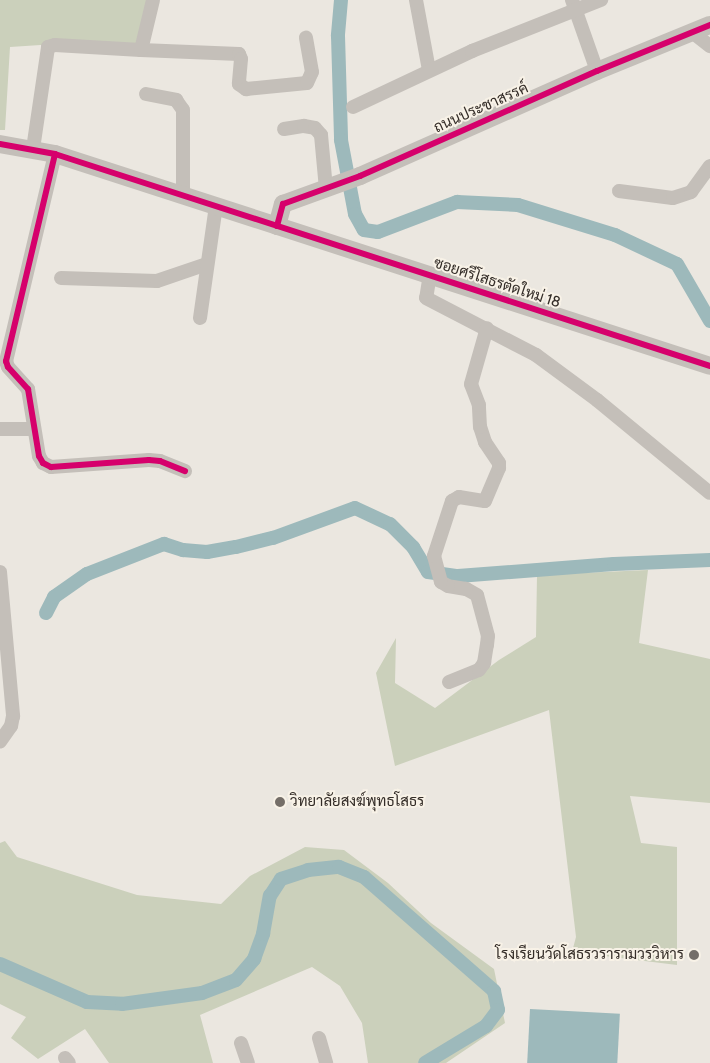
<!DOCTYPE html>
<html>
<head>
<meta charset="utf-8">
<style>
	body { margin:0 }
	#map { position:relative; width:710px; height:1063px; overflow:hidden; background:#ebe7e0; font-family:Cabin,Sarabun,sans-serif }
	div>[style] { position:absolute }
	.green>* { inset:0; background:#cbd0bb }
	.water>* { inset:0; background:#9db9bb; transform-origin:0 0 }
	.canal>* { height:14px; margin:-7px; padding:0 7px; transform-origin:7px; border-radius:7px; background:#9db9bb }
	.minor>* { height:14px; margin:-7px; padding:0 7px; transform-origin:7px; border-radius:7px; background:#c4bfb9 }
	.tertiary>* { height:18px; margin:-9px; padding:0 9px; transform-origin:9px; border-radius:9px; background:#c4bfb9 }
	.cycleway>* { height:6px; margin:-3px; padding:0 3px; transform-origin:3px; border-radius:3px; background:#d6006c }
	.dots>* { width:14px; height:14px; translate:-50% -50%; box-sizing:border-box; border:2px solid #f8f2e7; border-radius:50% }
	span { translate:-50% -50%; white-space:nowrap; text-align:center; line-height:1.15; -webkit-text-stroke:4px #f8f2e7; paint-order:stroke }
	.street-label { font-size:15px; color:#342d28 }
	.poi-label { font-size:15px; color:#342d28 }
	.left { translate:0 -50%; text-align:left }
	.right { translate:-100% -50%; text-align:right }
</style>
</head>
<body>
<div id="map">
	<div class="green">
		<div style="clip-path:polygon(0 0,149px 0,135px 46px,71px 43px,10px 47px,5px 130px,0 130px)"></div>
		<div style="clip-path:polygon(648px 570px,639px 643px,710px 659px,710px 803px,630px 796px,641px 843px,677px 847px,677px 965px,572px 952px,576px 937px,549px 710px,395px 766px,376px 673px,396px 638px,395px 683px,435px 708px,499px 660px,536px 637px,537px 575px)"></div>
		<div style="clip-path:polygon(5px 841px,17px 857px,137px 895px,221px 904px,250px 876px,305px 847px,344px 850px,388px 883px,431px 923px,494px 969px,505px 1023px,446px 1063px,368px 1063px,362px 1023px,340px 986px,312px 967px,200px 1015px,213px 1063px,109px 1063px,85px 1029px,38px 1059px,11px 1038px,26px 1017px,0 1004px,0 843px)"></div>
	</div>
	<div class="water">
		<div style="left:530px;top:1009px;width:90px;height:54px;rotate:3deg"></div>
	</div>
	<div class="canal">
		<div style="left:341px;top:0;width:36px;rotate:95deg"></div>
		<div style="left:338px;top:36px;width:104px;rotate:88.3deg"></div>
		<div style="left:341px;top:140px;width:75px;rotate:79.3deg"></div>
		<div style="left:355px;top:214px;width:18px;rotate:61deg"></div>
		<div style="left:364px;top:230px;width:14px;rotate:8deg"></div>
		<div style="left:378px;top:232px;width:85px;rotate:-20.8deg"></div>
		<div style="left:457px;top:202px;width:61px;rotate:2.8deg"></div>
		<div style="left:518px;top:205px;width:102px;rotate:17.2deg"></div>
		<div style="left:615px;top:235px;width:68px;rotate:25.1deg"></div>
		<div style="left:677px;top:264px;width:66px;rotate:59.9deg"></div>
		<div style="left:46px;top:613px;width:18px;rotate:-63deg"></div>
		<div style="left:54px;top:597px;width:40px;rotate:-34.9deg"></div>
		<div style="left:87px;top:574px;width:83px;rotate:-21.3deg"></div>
		<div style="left:164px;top:544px;width:20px;rotate:18deg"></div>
		<div style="left:183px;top:550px;width:24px;rotate:5deg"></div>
		<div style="left:207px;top:552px;width:29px;rotate:-10deg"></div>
		<div style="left:236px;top:547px;width:38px;rotate:-14deg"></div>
		<div style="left:273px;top:538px;width:87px;rotate:-20.1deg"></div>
		<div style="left:355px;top:508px;width:38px;rotate:25deg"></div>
		<div style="left:390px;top:524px;width:33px;rotate:45deg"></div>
		<div style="left:413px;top:547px;width:29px;rotate:59deg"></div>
		<div style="left:428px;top:572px;width:30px;rotate:8deg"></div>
		<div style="left:458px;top:576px;width:156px;rotate:-4.4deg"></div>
		<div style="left:614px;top:564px;width:96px;rotate:-2.4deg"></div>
		<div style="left:0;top:964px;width:95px;rotate:23.6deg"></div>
		<div style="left:87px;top:1002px;width:35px;rotate:3deg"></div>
		<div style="left:122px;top:1004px;width:81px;rotate:-7.8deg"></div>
		<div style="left:202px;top:993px;width:36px;rotate:-21deg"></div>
		<div style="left:236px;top:980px;width:28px;rotate:-49deg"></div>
		<div style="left:254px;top:959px;width:27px;rotate:-70deg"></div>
		<div style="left:263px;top:934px;width:39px;rotate:-80deg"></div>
		<div style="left:270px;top:896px;width:20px;rotate:-57deg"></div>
		<div style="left:281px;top:879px;width:28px;rotate:-18deg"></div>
		<div style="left:308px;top:870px;width:31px;rotate:-6deg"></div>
		<div style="left:339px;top:867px;width:27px;rotate:22deg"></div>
		<div style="left:364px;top:877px;width:173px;rotate:41.2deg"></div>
		<div style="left:494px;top:991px;width:19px;rotate:78deg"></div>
		<div style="left:498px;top:1010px;width:20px;rotate:127deg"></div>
		<div style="left:486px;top:1026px;width:71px;rotate:148.8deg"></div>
	</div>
	<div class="minor">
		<div style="left:416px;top:0;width:71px;rotate:79.5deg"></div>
		<div style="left:572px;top:0;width:75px;rotate:70.6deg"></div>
		<div style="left:692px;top:32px;width:23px;rotate:38deg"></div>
		<div style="left:141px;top:50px;width:98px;rotate:2.3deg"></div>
		<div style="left:239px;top:54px;width:5px;rotate:68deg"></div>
		<div style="left:241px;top:59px;width:25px;rotate:95deg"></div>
		<div style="left:239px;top:84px;width:9px;rotate:36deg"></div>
		<div style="left:246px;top:89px;width:61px;rotate:-5.6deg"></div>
		<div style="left:307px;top:83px;width:12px;rotate:-66deg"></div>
		<div style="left:312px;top:72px;width:35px;rotate:-100deg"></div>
		<div style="left:146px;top:94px;width:31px;rotate:11deg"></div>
		<div style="left:176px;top:100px;width:12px;rotate:55deg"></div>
		<div style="left:183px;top:110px;width:85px;rotate:90deg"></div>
		<div style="left:353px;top:107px;width:132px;rotate:-25.2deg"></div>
		<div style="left:472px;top:51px;width:139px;rotate:-21.6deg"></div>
		<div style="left:284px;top:129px;width:20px;rotate:-9deg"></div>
		<div style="left:304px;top:126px;width:11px;rotate:10deg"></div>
		<div style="left:315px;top:128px;width:9px;rotate:49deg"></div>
		<div style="left:321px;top:135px;width:54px;rotate:84.7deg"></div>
		<div style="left:33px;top:149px;width:103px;rotate:-81.6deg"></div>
		<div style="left:48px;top:47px;width:7px;rotate:-16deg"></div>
		<div style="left:55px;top:45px;width:86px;rotate:3.3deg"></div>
		<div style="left:141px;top:50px;width:51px;rotate:-76.5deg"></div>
		<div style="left:55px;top:154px;width:213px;rotate:103.3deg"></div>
		<div style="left:6px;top:361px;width:6px;rotate:72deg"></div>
		<div style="left:8px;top:367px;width:30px;rotate:48deg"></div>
		<div style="left:28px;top:389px;width:68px;rotate:80.7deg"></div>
		<div style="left:39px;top:456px;width:8px;rotate:60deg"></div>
		<div style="left:43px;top:463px;width:9px;rotate:27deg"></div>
		<div style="left:51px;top:467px;width:98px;rotate:-4.1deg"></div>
		<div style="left:149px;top:460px;width:11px;rotate:5deg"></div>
		<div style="left:160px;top:461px;width:27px;rotate:22deg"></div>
		<div style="left:619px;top:191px;width:54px;rotate:7.4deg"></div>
		<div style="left:673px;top:198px;width:19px;rotate:-18deg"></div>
		<div style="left:691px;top:192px;width:32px;rotate:-54deg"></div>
		<div style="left:430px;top:274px;width:24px;rotate:99deg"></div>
		<div style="left:426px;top:298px;width:124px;rotate:27.4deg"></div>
		<div style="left:536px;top:355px;width:76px;rotate:36.4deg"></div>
		<div style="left:597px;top:400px;width:146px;rotate:39.5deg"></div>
		<div style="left:61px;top:278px;width:96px;rotate:1.8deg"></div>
		<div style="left:157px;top:281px;width:53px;rotate:-18.8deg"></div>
		<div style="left:200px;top:318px;width:113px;rotate:-81.9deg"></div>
		<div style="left:0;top:429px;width:29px"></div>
		<div style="left:0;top:572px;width:145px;rotate:84.8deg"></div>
		<div style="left:13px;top:716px;width:10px;rotate:101deg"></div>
		<div style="left:11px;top:726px;width:19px;rotate:125deg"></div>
		<div style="left:449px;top:682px;width:32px;rotate:-22deg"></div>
		<div style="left:479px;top:670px;width:9px;rotate:-54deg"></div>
		<div style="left:484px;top:663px;width:18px;rotate:-81deg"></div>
		<div style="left:487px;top:645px;width:9px;rotate:-84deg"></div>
		<div style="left:488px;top:636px;width:42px;rotate:-105deg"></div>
		<div style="left:477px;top:595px;width:13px;rotate:-151deg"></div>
		<div style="left:466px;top:589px;width:18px;rotate:-171deg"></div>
		<div style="left:448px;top:586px;width:8px;rotate:-150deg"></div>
		<div style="left:441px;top:582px;width:27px;rotate:-105deg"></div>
		<div style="left:434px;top:556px;width:58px;rotate:-71.9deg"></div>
		<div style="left:452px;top:501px;width:8px;rotate:-30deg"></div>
		<div style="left:459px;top:497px;width:26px;rotate:9deg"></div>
		<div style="left:485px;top:501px;width:36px;rotate:-67deg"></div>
		<div style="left:499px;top:468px;width:5px;rotate:-90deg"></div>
		<div style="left:499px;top:463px;width:25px;rotate:-124deg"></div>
		<div style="left:485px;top:442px;width:16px;rotate:-108deg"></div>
		<div style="left:480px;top:427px;width:22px;rotate:-93deg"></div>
		<div style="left:479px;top:405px;width:22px;rotate:-111deg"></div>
		<div style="left:471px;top:384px;width:58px;rotate:-74.1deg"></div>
		<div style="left:319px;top:1038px;width:26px;rotate:74deg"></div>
		<div style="left:241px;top:1043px;width:21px;rotate:71deg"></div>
		<div style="left:65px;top:1058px;width:6px;rotate:51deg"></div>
	</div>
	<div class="tertiary">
		<div style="left:0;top:144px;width:56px;rotate:10.3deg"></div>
		<div style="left:55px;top:154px;width:688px;rotate:17.93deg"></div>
		<div style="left:277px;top:226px;width:23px;rotate:-75deg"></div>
		<div style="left:283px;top:204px;width:82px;rotate:-20deg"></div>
		<div style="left:360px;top:176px;width:259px;rotate:-23.9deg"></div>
		<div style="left:597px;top:71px;width:122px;rotate:-22.2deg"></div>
	</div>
	<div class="cycleway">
		<div style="left:0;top:144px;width:56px;rotate:10.3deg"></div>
		<div style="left:55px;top:154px;width:688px;rotate:17.93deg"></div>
		<div style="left:55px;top:154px;width:213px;rotate:103.3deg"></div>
		<div style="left:6px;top:361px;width:6px;rotate:72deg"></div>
		<div style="left:8px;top:367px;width:30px;rotate:48deg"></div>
		<div style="left:28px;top:389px;width:68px;rotate:80.7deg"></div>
		<div style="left:39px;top:456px;width:8px;rotate:60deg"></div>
		<div style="left:43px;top:463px;width:9px;rotate:27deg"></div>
		<div style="left:51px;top:467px;width:98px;rotate:-4.1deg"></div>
		<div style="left:149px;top:460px;width:11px;rotate:5deg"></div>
		<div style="left:160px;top:461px;width:27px;rotate:22deg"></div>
		<div style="left:277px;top:226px;width:23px;rotate:-75deg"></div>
		<div style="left:283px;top:204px;width:82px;rotate:-20deg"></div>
		<div style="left:360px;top:176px;width:259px;rotate:-23.9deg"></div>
		<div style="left:597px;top:71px;width:122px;rotate:-22.2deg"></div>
	</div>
	<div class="dots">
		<div style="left:280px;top:802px;background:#746e68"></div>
		<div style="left:694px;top:955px;background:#746e68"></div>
	</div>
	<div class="street-label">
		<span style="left:481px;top:108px;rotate:-24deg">ถนนประชาสรรค์</span>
		<span style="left:497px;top:283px;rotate:18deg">ซอยศรีโสธรตัดใหม่ 18</span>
	</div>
	<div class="poi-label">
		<span class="left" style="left:290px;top:802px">วิทยาลัยสงฆ์พุทธโสธร</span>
		<span class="right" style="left:684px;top:955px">โรงเรียนวัดโสธรวรารามวรวิหาร</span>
	</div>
</div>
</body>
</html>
